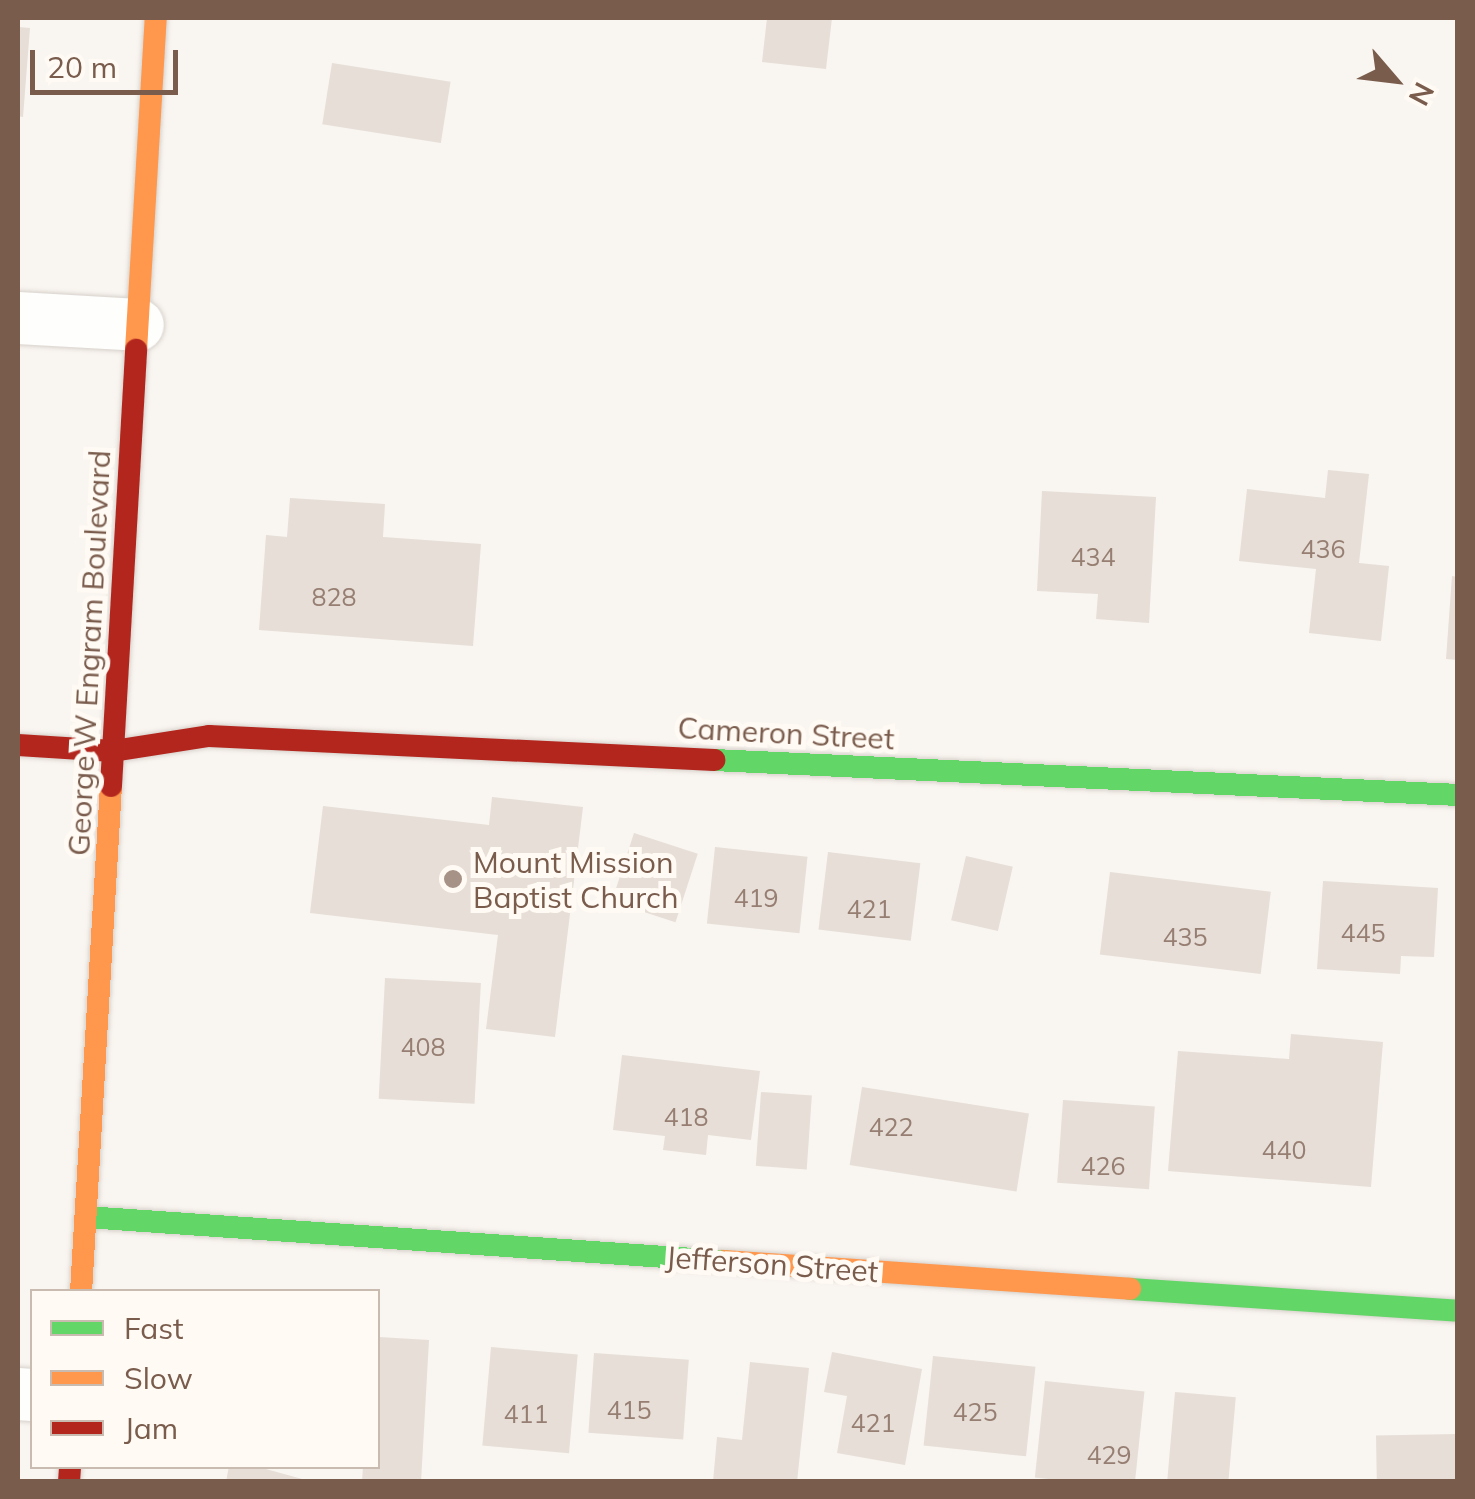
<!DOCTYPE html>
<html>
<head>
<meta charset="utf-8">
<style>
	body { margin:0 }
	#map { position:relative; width:1475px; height:1499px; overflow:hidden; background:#f9f5f0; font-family:Mulish,sans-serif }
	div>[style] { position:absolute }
	.building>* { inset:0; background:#e6ded7; transform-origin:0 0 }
	.roads { filter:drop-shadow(0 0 2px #d7d1cb) drop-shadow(0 0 2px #d7d1cb) }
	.street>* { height:52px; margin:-26px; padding:0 26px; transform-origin:26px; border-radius:26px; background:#fefefd }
	.fast>* { height:22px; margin:-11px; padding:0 11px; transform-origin:11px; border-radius:11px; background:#63d668 }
	.slow>* { height:22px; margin:-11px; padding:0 11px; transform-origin:11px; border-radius:11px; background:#ff974d }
	.jam>* { height:22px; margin:-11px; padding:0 11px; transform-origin:11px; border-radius:11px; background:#b3261e }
	.dots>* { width:28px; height:28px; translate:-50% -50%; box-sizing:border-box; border:5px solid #fffaf3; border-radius:50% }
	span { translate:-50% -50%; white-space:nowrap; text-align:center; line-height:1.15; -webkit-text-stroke:10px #fffaf3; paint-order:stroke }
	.number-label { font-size:25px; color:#977e72 }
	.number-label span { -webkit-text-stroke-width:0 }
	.street-label { font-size:30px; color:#7a5c4d }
	.poi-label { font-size:30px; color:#7a5c4d }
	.left { translate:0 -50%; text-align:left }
	.frame { position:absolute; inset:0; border:20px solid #7a5c4d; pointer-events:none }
	.legend { position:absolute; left:30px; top:1289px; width:350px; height:180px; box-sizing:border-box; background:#fffaf3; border:2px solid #cabbb1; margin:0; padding:12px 18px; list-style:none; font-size:30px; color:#7a5c4d }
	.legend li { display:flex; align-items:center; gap:20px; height:50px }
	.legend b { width:50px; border:2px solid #cabbb1 }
	.north { position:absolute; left:1345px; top:30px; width:100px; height:100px; -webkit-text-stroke:8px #fffaf3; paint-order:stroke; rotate:118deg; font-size:28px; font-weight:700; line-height:40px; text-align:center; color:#7a5c4d }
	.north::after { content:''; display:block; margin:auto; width:35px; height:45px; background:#7a5c4d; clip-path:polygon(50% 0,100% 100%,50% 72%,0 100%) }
	.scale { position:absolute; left:30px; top:50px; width:148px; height:45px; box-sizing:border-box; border:5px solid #7a5c4d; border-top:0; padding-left:12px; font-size:30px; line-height:35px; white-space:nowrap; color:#7a5c4d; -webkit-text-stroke:8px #fffaf3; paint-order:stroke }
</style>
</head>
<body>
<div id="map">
	<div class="building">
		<div style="clip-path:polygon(767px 18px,832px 18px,826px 69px,762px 62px)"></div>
		<div style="clip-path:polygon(18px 27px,30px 28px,23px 117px,18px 116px)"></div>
		<div style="left:332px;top:63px;width:120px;height:62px;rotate:9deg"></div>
		<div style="clip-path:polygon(1328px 470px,1369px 474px,1359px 563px,1389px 566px,1381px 641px,1309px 633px,1316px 569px,1239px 561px,1247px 489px,1325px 498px)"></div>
		<div style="clip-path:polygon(1042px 491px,1156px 497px,1149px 623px,1096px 619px,1098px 594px,1037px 591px)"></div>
		<div style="clip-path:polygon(290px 498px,385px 504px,383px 537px,481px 544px,473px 646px,259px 630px,266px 535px,287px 537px)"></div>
		<div style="clip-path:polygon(1452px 576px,1458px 577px,1458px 660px,1446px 659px)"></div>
		<div style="clip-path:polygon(492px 797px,583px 807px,555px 1037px,486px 1029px,498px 935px,310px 913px,323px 806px,489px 825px)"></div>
		<div style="left:634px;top:833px;width:67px;height:72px;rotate:18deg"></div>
		<div style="left:715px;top:847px;width:93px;height:77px;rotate:6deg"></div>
		<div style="left:828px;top:852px;width:93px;height:78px;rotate:7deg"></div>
		<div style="left:966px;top:856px;width:48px;height:66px;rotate:13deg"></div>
		<div style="left:1110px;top:872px;width:162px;height:83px;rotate:7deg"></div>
		<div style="clip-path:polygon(1323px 881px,1438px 888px,1434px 957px,1401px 956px,1400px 974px,1317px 969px)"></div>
		<div style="left:385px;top:978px;width:96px;height:121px;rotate:3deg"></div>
		<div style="clip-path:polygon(1291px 1034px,1383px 1042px,1371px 1187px,1168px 1171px,1178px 1051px,1289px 1059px)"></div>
		<div style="clip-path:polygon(622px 1055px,760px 1071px,751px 1140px,708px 1135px,706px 1155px,663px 1150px,665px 1136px,613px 1130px)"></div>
		<div style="left:862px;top:1087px;width:169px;height:79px;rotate:9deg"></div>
		<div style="left:761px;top:1092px;width:51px;height:74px;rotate:4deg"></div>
		<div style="left:1063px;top:1100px;width:92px;height:83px;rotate:4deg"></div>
		<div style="clip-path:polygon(378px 1337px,429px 1340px,421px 1482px,362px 1482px,363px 1466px,378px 1466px)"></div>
		<div style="left:491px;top:1347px;width:87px;height:99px;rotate:5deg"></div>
		<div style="clip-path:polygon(832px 1352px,922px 1369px,905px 1465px,837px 1453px,847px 1396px,824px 1392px)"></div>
		<div style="left:594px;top:1353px;width:95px;height:80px;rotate:4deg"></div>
		<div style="left:933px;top:1356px;width:103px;height:90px;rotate:6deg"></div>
		<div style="clip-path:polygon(750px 1362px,809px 1368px,797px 1482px,713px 1482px,717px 1437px,742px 1440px)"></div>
		<div style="left:1045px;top:1381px;width:100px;height:97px;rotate:6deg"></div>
		<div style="left:1175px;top:1392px;width:61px;height:90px;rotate:5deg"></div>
		<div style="left:1457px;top:1434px;width:48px;height:81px;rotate:89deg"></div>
		<div style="clip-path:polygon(229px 1466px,255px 1466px,313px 1482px,226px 1482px)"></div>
	</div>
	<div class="roads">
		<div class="street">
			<div style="left:18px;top:318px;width:120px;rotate:3.3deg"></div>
			<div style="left:18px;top:1394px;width:14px;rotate:4deg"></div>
		</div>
		<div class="fast">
			<div style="left:714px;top:760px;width:745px;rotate:2.69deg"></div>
			<div style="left:86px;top:1217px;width:640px;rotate:3.95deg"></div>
			<div style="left:1130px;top:1289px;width:329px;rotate:3.8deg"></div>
		</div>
		<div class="slow">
			<div style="left:136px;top:350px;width:333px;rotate:-86.6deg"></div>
			<div style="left:724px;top:1261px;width:407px;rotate:3.9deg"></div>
			<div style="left:81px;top:1292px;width:507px;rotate:-86.61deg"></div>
		</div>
		<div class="jam">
			<div style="left:18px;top:745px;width:95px;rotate:3.6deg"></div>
			<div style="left:113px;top:751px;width:97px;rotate:-8.9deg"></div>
			<div style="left:209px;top:736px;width:506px;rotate:2.72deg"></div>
			<div style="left:111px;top:786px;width:437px;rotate:-86.7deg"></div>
			<div style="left:69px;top:1482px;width:16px;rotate:-86deg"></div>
		</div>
	</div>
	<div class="dots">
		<div style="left:453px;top:879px;background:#a69286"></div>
	</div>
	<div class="number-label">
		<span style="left:1323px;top:549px">436</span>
		<span style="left:1093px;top:557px">434</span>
		<span style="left:334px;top:597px">828</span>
		<span style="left:756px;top:898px">419</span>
		<span style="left:869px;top:909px">421</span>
		<span style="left:1363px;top:933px">445</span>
		<span style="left:1185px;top:937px">435</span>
		<span style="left:423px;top:1047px">408</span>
		<span style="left:686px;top:1117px">418</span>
		<span style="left:891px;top:1127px">422</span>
		<span style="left:1284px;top:1150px">440</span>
		<span style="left:1103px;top:1166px">426</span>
		<span style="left:629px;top:1410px">415</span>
		<span style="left:975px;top:1412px">425</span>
		<span style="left:526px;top:1414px">411</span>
		<span style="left:873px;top:1423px">421</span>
		<span style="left:1109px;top:1455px">429</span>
	</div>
	<div class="street-label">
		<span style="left:89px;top:653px;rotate:-87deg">George W Engram Boulevard</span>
		<span style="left:786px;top:733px;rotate:3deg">Cameron Street</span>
		<span style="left:772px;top:1264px;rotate:4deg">Jefferson Street</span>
	</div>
	<div class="poi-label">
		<span class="left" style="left:473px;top:879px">Mount Mission<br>Baptist Church</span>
	</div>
	<div class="frame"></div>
	<ul class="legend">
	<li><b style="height:12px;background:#63d668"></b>Fast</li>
	<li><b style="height:12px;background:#ff974d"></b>Slow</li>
	<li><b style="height:12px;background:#b3261e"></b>Jam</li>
	</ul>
	<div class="north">N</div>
	<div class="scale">20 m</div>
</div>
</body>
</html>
